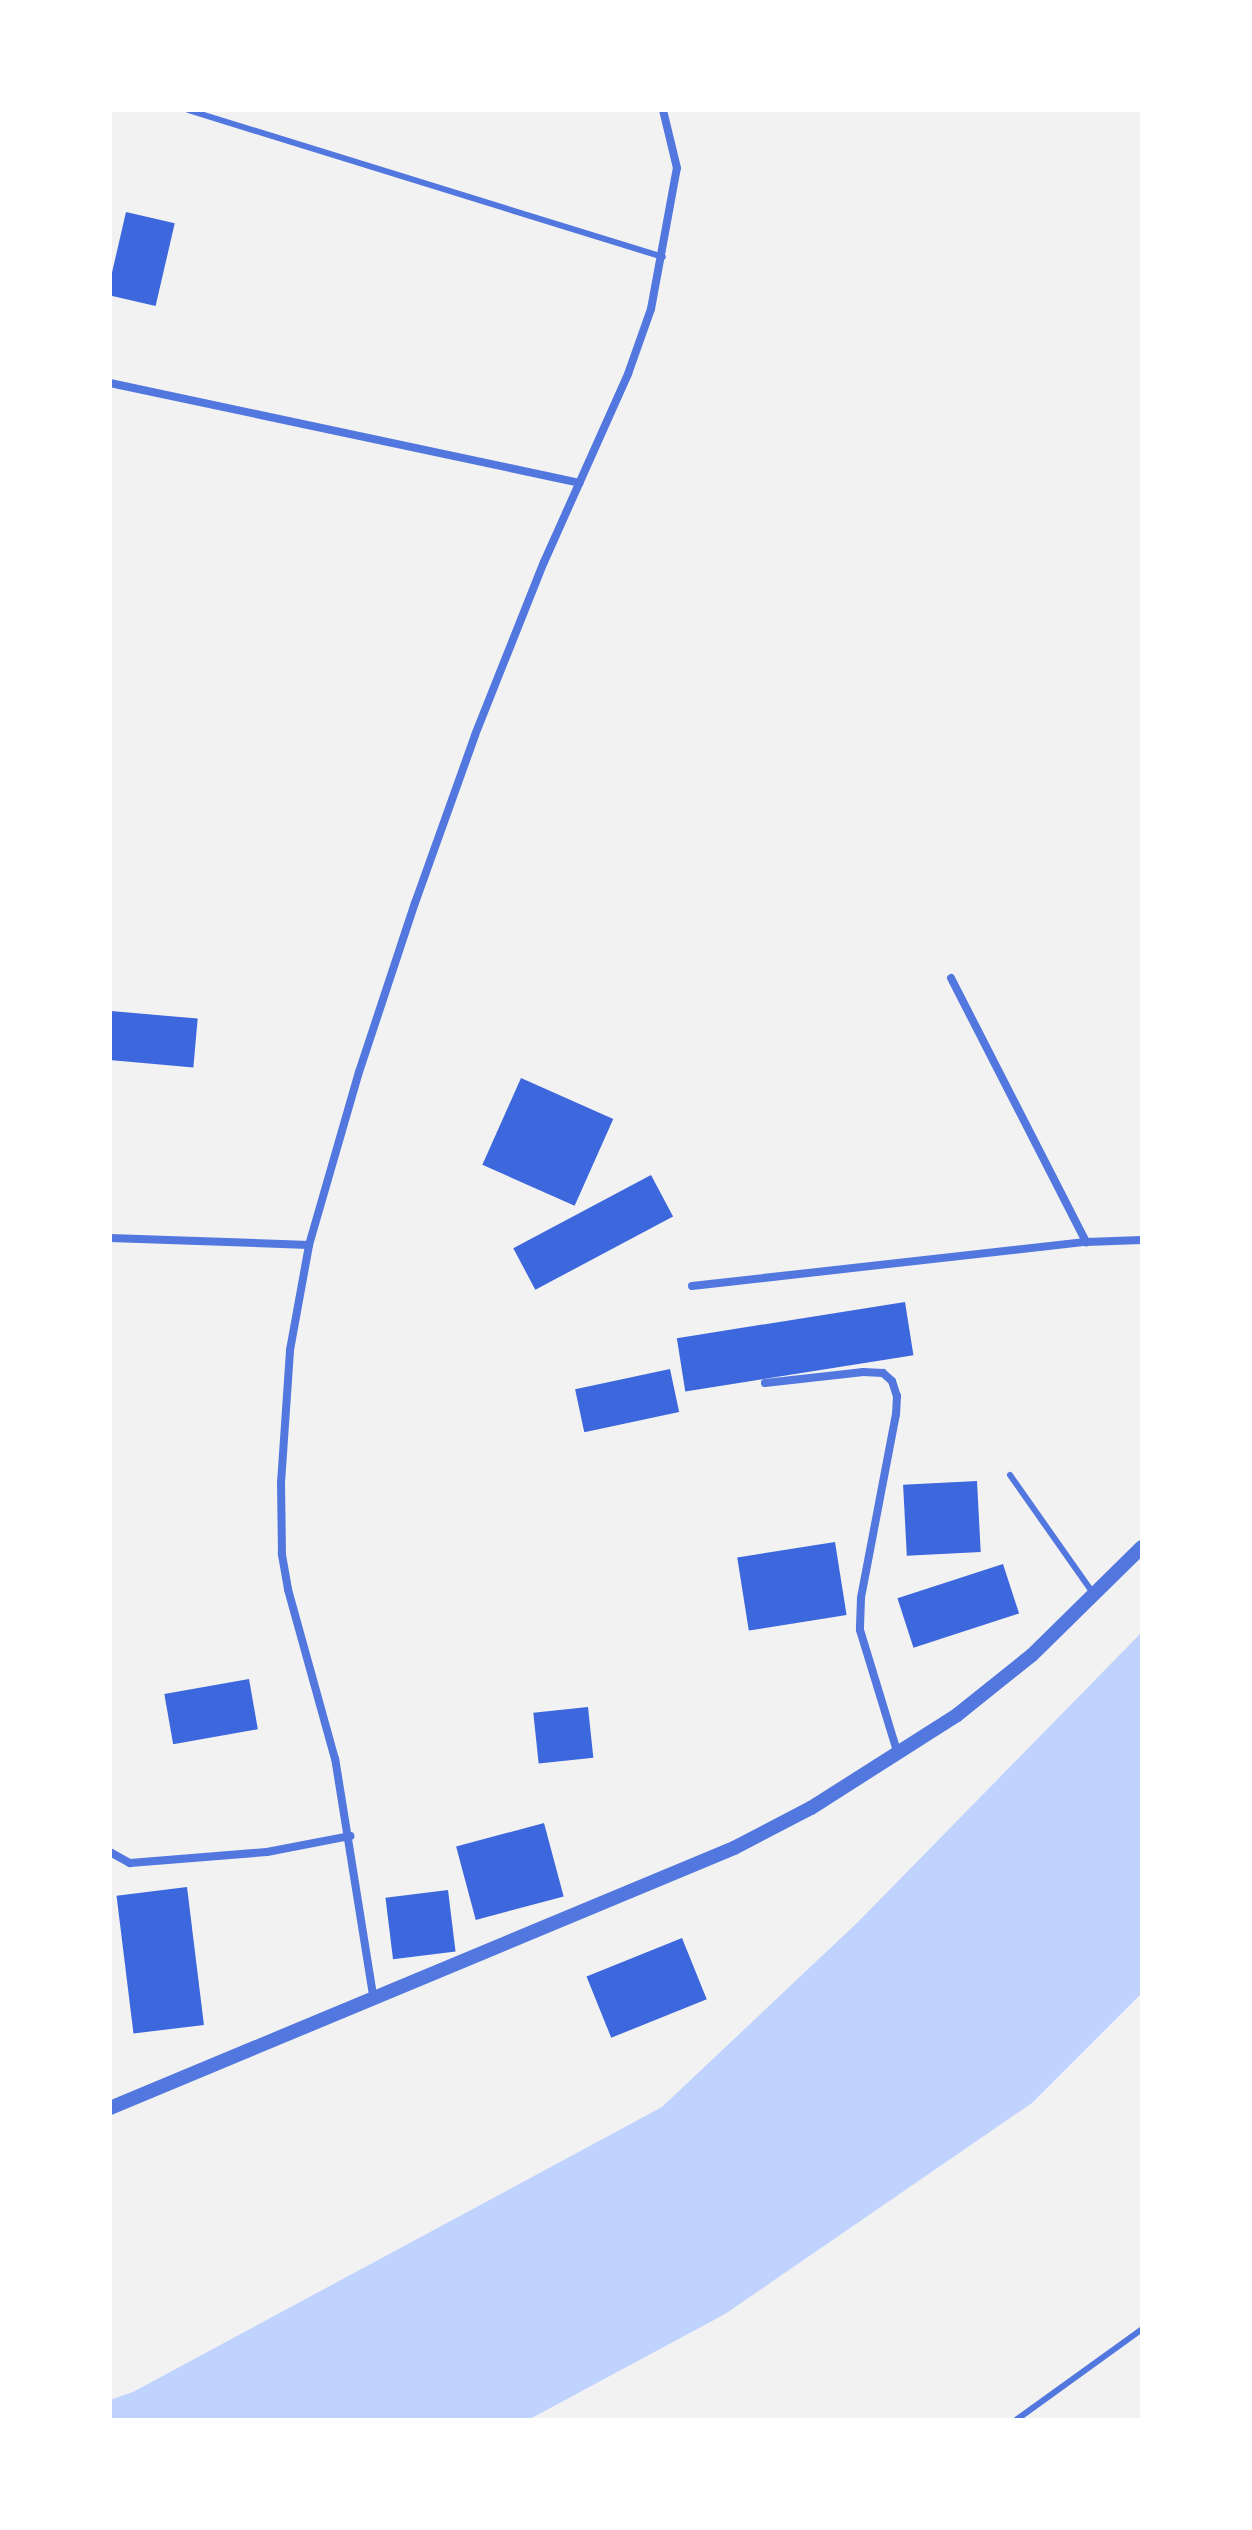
<!DOCTYPE html>
<html>
<head>
<meta charset="utf-8">
<style>
	body { margin:0 }
	#map { position:relative; width:1252px; height:2530px; overflow:hidden; background:#f2f2f2; font-family:Commissioner,sans-serif }
	div>[style] { position:absolute }
	.water>* { inset:0; background:#bfd3fe }
	.building>* { inset:0; background:#3d67dc; transform-origin:0 0 }
	.service>* { height:6px; margin:-3px; padding:0 3px; transform-origin:3px; border-radius:3px; background:#5277de }
	.minor>* { height:8px; margin:-4px; padding:0 4px; transform-origin:4px; border-radius:4px; background:#5277de }
	.tertiary>* { height:14px; margin:-7px; padding:0 7px; transform-origin:7px; border-radius:7px; background:#5277de }
	span { translate:-50% -50%; white-space:nowrap; text-align:center; line-height:1.15; -webkit-text-stroke:6px #fff; paint-order:stroke }
	.frame { position:absolute; inset:0; border:112px solid #fff; pointer-events:none }
</style>
</head>
<body>
<div id="map">
	<div class="water">
		<div style="clip-path:polygon(1142px 1632px,1142px 1993px,1032px 2103px,725px 2314px,528px 2420px,110px 2420px,110px 2400px,133px 2392px,662px 2107px,858px 1922px)"></div>
	</div>
	<div class="building">
		<div style="left:126px;top:212px;width:50px;height:85px;rotate:13deg"></div>
		<div style="left:111px;top:1011px;width:87px;height:49px;rotate:5deg"></div>
		<div style="left:521px;top:1078px;width:101px;height:95px;rotate:24deg"></div>
		<div style="left:651px;top:1175px;width:47px;height:156px;rotate:62deg"></div>
		<div style="left:905px;top:1302px;width:54px;height:231px;rotate:81deg"></div>
		<div style="left:670px;top:1369px;width:44px;height:97px;rotate:78deg"></div>
		<div style="left:977px;top:1481px;width:71px;height:74px;rotate:87deg"></div>
		<div style="left:835px;top:1542px;width:74px;height:99px;rotate:81deg"></div>
		<div style="left:1003px;top:1564px;width:52px;height:111px;rotate:72deg"></div>
		<div style="left:249px;top:1679px;width:51px;height:86px;rotate:80deg"></div>
		<div style="left:588px;top:1707px;width:51px;height:55px;rotate:84deg"></div>
		<div style="left:544px;top:1823px;width:76px;height:91px;rotate:75deg"></div>
		<div style="left:187px;top:1887px;width:139px;height:71px;rotate:83deg"></div>
		<div style="left:448px;top:1890px;width:62px;height:63px;rotate:83deg"></div>
		<div style="left:682px;top:1938px;width:66px;height:103px;rotate:68deg"></div>
	</div>
	<div class="service">
		<div style="left:188px;top:110px;width:497px;rotate:17.2deg"></div>
		<div style="left:1010px;top:1475px;width:144px;rotate:54.9deg"></div>
		<div style="left:1016px;top:2420px;width:155px;rotate:-35.8deg"></div>
	</div>
	<div class="minor">
		<div style="left:110px;top:383px;width:480px;rotate:12deg"></div>
		<div style="left:951px;top:978px;width:297px;rotate:62.9deg"></div>
		<div style="left:110px;top:1238px;width:199px;rotate:2deg"></div>
		<div style="left:692px;top:1286px;width:396px;rotate:-6.4deg"></div>
		<div style="left:1086px;top:1242px;width:56px;rotate:-2deg"></div>
		<div style="left:765px;top:1383px;width:99px;rotate:-6.4deg"></div>
		<div style="left:863px;top:1372px;width:20px;rotate:3deg"></div>
		<div style="left:883px;top:1373px;width:12px;rotate:42deg"></div>
		<div style="left:892px;top:1381px;width:16px;rotate:72deg"></div>
		<div style="left:897px;top:1396px;width:18px;rotate:93deg"></div>
		<div style="left:896px;top:1414px;width:187px;rotate:100.8deg"></div>
		<div style="left:861px;top:1598px;width:32px;rotate:92deg"></div>
		<div style="left:860px;top:1630px;width:130px;rotate:73deg"></div>
		<div style="left:110px;top:1852px;width:23px;rotate:29deg"></div>
		<div style="left:130px;top:1863px;width:137px;rotate:-4.6deg"></div>
		<div style="left:267px;top:1852px;width:85px;rotate:-10.9deg"></div>
		<div style="left:373px;top:1995px;width:239px;rotate:-99.1deg"></div>
		<div style="left:335px;top:1759px;width:176px;rotate:-105.5deg"></div>
		<div style="left:288px;top:1589px;width:36px;rotate:-100deg"></div>
		<div style="left:282px;top:1554px;width:71px;rotate:-90.8deg"></div>
		<div style="left:281px;top:1483px;width:133px;rotate:-86.1deg"></div>
		<div style="left:290px;top:1350px;width:107px;rotate:-79.7deg"></div>
		<div style="left:309px;top:1245px;width:180px;rotate:-73.9deg"></div>
		<div style="left:359px;top:1072px;width:178px;rotate:-71.7deg"></div>
		<div style="left:415px;top:903px;width:178px;rotate:-70.3deg"></div>
		<div style="left:475px;top:735px;width:186px;rotate:-68.3deg"></div>
		<div style="left:544px;top:562px;width:206px;rotate:-65.9deg"></div>
		<div style="left:628px;top:374px;width:69px;rotate:-70.5deg"></div>
		<div style="left:651px;top:309px;width:143px;rotate:-79.6deg"></div>
		<div style="left:677px;top:168px;width:60px;rotate:-103.6deg"></div>
	</div>
	<div class="tertiary">
		<div style="left:110px;top:2108px;width:676px;rotate:-22.62deg"></div>
		<div style="left:734px;top:1848px;width:87px;rotate:-27.5deg"></div>
		<div style="left:811px;top:1808px;width:173px;rotate:-32.5deg"></div>
		<div style="left:957px;top:1715px;width:96px;rotate:-38.7deg"></div>
		<div style="left:1032px;top:1655px;width:154px;rotate:-44.5deg"></div>
	</div>
	<div class="frame"></div>
</div>
</body>
</html>
